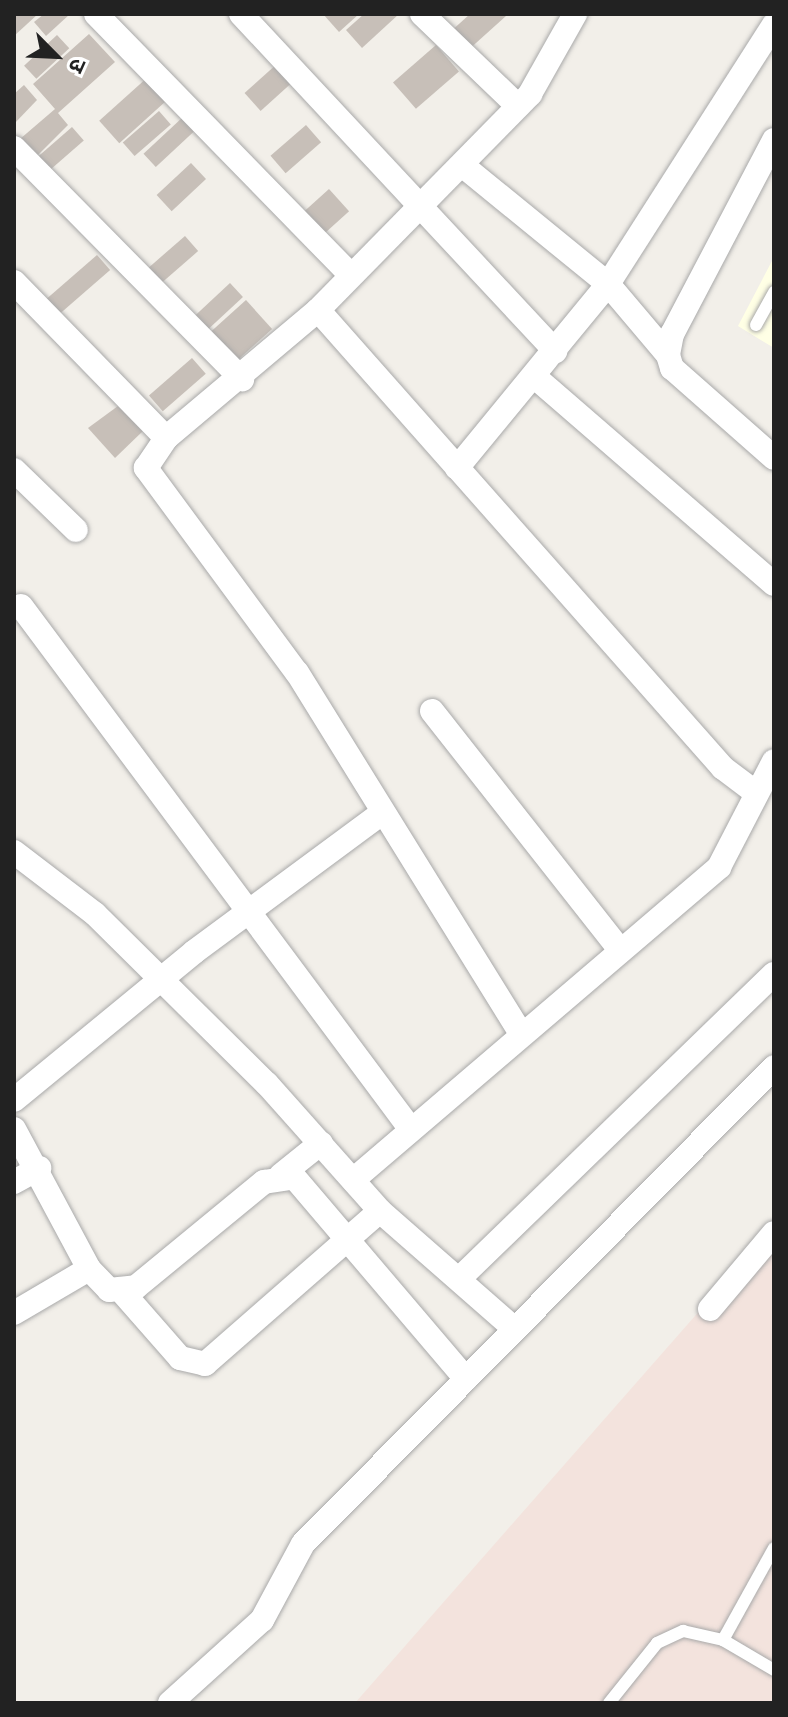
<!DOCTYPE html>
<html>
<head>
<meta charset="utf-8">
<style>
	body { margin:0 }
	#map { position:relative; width:788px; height:1717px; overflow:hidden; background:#f2efe9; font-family:Inter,"Noto Sans Devanagari",sans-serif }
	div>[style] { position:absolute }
	.education>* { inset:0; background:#ffffe5 }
	.military>* { inset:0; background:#f3e3dd }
	.building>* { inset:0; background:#c7bfb8; transform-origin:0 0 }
	.roads { filter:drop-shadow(0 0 2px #a9a9a9) drop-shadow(0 0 2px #a9a9a9) }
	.service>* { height:12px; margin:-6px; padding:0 6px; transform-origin:6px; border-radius:6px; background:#fff }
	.minor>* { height:24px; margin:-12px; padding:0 12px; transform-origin:12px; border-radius:12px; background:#fff }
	span { translate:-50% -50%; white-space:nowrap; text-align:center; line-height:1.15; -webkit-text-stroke:6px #fff; paint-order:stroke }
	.frame { position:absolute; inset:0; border:16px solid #222; pointer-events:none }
	.north { position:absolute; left:16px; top:16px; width:80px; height:80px; -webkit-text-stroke:6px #fff; paint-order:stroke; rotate:114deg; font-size:22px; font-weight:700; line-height:32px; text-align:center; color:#222 }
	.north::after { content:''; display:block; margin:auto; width:28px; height:36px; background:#222; clip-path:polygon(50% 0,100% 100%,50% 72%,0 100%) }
</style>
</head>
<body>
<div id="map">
	<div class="education">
		<div style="clip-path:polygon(774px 257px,774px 348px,738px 326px)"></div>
	</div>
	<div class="military">
		<div style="clip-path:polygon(774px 1226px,774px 1703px,355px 1703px)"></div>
	</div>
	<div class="building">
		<div style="clip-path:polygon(14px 14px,38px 14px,14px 36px)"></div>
		<div style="clip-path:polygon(44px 14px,70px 14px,46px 36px,34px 22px)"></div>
		<div style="clip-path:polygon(323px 14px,359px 14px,339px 32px)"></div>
		<div style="clip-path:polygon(364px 14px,399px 14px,362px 48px,346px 30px)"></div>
		<div style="clip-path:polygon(470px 14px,506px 16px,466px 52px,449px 33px)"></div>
		<div style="clip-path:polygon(89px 34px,115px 62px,58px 113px,68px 125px,37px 156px,20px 139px,55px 109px,33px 84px)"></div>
		<div style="left:57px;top:35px;width:18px;height:45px;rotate:47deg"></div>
		<div style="left:436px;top:45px;width:35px;height:57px;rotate:49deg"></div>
		<div style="left:278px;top:63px;width:24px;height:45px;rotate:48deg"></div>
		<div style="left:149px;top:76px;width:30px;height:67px;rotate:48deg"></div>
		<div style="clip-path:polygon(24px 85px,37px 100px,14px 124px,14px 94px)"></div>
		<div style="left:159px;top:111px;width:18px;height:48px;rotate:49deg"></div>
		<div style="left:183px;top:117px;width:18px;height:54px;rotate:47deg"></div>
		<div style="left:306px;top:125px;width:23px;height:47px;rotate:49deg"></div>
		<div style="left:72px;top:127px;width:18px;height:46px;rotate:49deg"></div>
		<div style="left:191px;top:163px;width:22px;height:47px;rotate:47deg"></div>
		<div style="left:329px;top:189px;width:30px;height:38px;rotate:48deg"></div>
		<div style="left:185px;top:236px;width:20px;height:57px;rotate:49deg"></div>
		<div style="left:97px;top:255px;width:20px;height:72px;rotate:49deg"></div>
		<div style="left:230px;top:283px;width:19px;height:52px;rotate:47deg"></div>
		<div style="left:246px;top:300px;width:39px;height:53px;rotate:48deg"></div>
		<div style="left:192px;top:358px;width:21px;height:57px;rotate:49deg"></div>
		<div style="clip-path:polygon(118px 406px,144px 430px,115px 458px,88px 428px)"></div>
	</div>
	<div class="roads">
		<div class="service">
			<div style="left:756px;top:325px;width:38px;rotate:-61deg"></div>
			<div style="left:723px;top:1640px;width:105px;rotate:-61deg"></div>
			<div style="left:609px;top:1703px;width:77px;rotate:-51.3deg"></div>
			<div style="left:657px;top:1643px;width:29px;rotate:-25deg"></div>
			<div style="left:683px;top:1631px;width:41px;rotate:12.7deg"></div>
			<div style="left:723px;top:1640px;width:59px;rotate:30.5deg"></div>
		</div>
		<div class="minor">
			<div style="left:96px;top:14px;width:365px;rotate:45.7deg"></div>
			<div style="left:241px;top:14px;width:461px;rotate:47deg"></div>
			<div style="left:422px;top:14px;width:133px;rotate:43.8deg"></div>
			<div style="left:774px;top:140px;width:219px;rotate:117.7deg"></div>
			<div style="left:672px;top:334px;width:21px;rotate:101deg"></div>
			<div style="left:668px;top:355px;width:14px;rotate:73deg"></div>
			<div style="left:672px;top:368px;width:136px;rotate:41.4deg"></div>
			<div style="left:14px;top:148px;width:325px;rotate:45.4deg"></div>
			<div style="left:462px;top:165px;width:188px;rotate:39.2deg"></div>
			<div style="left:608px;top:284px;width:93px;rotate:49.8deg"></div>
			<div style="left:14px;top:282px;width:218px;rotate:45.7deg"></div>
			<div style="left:318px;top:310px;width:611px;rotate:48.51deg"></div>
			<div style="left:723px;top:768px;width:39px;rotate:37deg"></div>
			<div style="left:536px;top:378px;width:315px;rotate:40.9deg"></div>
			<div style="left:457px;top:468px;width:238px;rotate:-50.6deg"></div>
			<div style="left:608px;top:284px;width:308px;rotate:-57.4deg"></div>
			<div style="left:14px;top:470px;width:86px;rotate:44.1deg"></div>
			<div style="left:21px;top:606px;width:650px;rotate:53.32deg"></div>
			<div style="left:432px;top:711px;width:304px;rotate:51.8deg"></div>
			<div style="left:14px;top:852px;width:102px;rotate:37.4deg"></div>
			<div style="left:95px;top:914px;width:242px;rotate:44.7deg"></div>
			<div style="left:267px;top:1084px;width:170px;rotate:48.3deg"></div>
			<div style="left:520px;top:1032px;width:423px;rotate:-121.8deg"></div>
			<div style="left:297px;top:673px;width:255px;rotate:-126.4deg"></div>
			<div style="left:146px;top:468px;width:36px;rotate:-56deg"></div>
			<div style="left:166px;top:438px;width:199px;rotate:-40.1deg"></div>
			<div style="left:318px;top:310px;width:303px;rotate:-45.5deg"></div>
			<div style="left:530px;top:94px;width:92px;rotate:-60.6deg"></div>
			<div style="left:14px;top:1100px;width:233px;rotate:-39.4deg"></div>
			<div style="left:194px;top:952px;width:234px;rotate:-36.5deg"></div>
			<div style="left:14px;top:1129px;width:159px;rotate:61.8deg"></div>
			<div style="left:89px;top:1269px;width:29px;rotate:46deg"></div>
			<div style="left:109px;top:1290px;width:27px;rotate:-6deg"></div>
			<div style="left:136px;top:1287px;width:166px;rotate:-39.4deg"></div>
			<div style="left:264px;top:1182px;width:30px;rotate:-9deg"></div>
			<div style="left:294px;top:1177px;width:265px;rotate:49.6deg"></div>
			<div style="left:281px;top:1175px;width:51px;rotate:-38.7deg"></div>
			<div style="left:353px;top:1180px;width:482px;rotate:-40.5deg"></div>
			<div style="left:719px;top:867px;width:119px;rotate:-62.6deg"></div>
			<div style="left:14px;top:1182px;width:29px;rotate:-29deg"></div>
			<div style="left:460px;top:1278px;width:437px;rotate:-44.1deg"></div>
			<div style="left:124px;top:1294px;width:85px;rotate:48.8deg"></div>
			<div style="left:180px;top:1358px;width:26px;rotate:13deg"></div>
			<div style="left:205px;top:1364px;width:232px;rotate:-41.2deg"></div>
			<div style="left:380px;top:1211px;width:179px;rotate:41.2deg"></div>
			<div style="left:710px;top:1309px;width:99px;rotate:-49.9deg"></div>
			<div style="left:14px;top:1313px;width:87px;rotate:-30.4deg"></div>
			<div style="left:170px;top:1703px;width:124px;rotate:-42.1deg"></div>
			<div style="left:262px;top:1620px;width:86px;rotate:-61.7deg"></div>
			<div style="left:303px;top:1544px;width:670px;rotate:-45.36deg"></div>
		</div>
	</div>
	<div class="frame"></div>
	<div class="north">उ</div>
</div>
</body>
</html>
